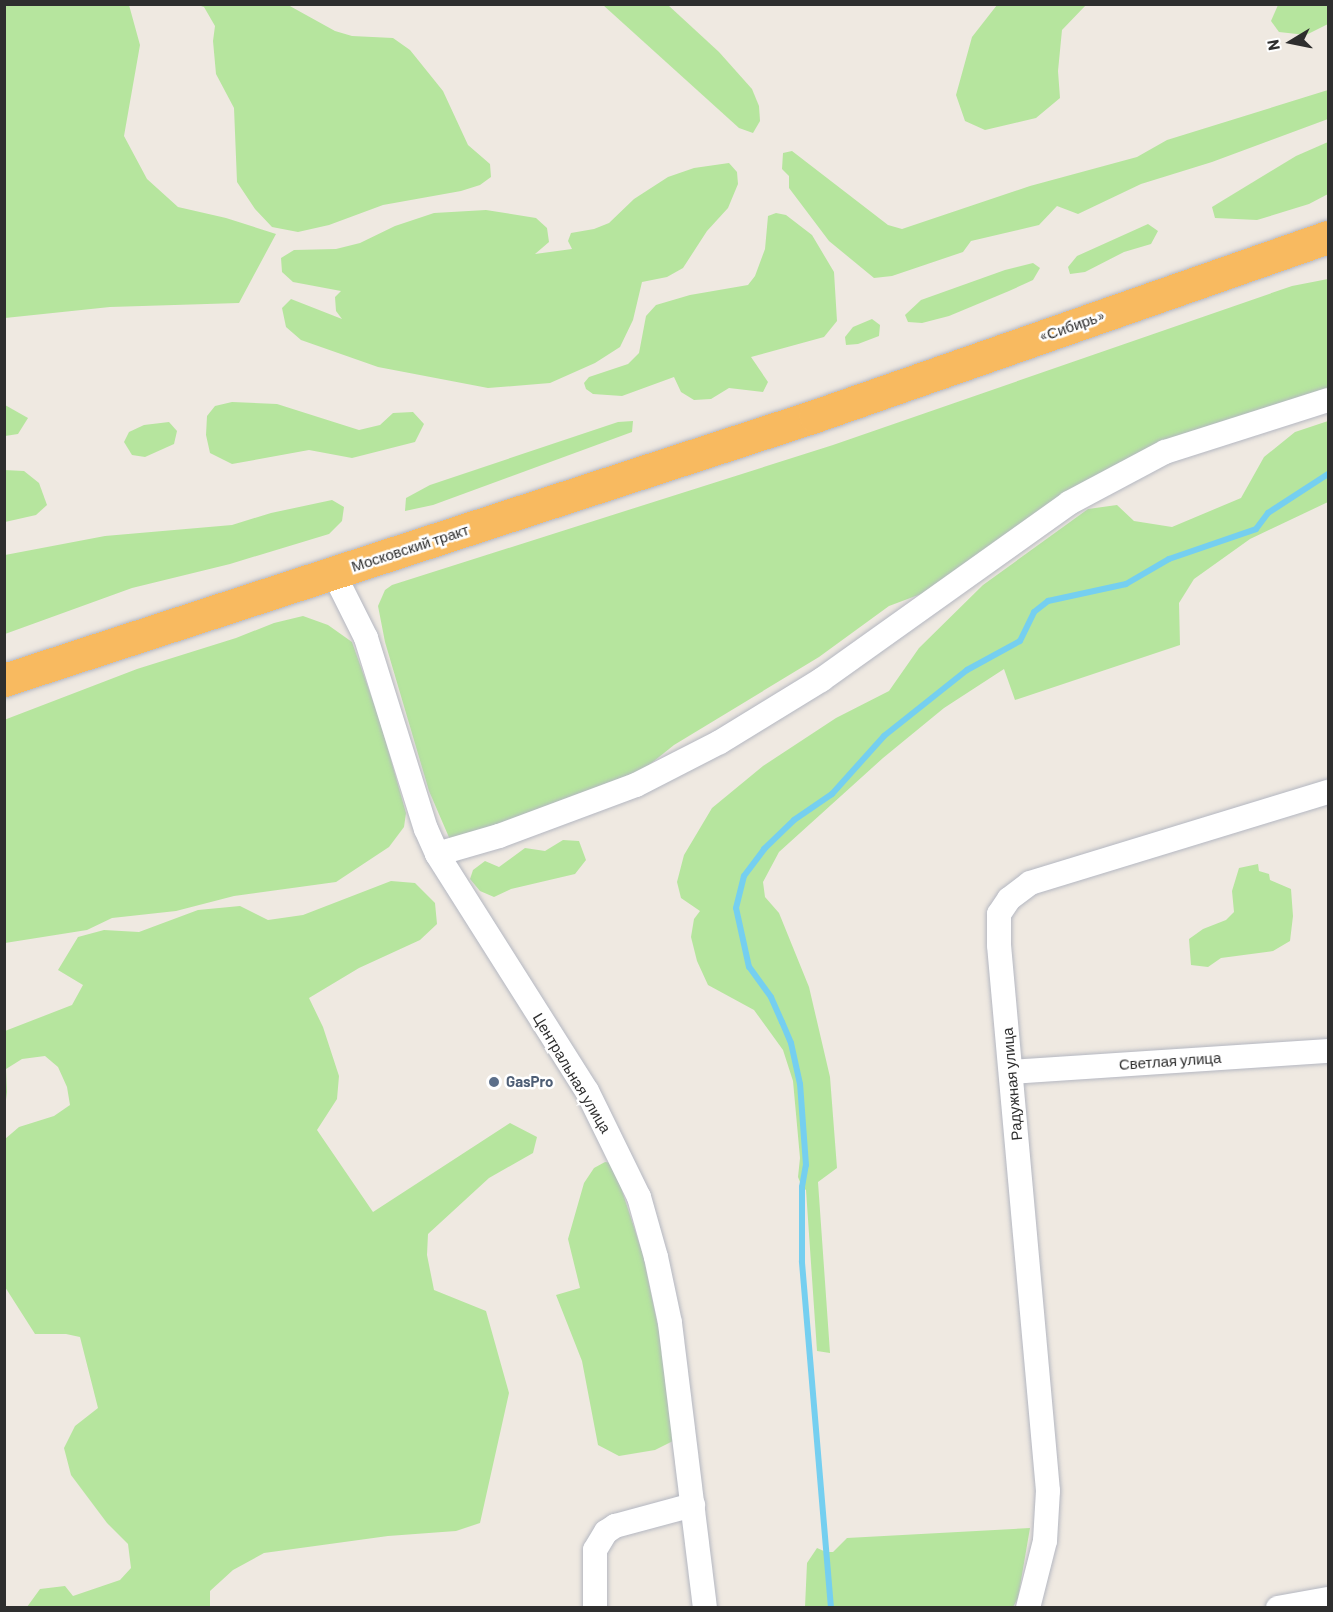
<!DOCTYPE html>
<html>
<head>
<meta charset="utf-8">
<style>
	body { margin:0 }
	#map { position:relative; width:1333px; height:1612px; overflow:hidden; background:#efe9e1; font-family:Barlow,sans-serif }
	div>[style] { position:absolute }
	.green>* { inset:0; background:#b6e59e }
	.stream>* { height:6px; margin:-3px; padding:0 3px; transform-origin:3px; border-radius:3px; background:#75cff0 }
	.roads { filter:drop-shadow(0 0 2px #b4b7c1) drop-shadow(0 0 2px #b4b7c1) }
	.minor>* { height:24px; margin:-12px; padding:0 12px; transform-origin:12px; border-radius:12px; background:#fff }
	.trunk>* { height:33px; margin:-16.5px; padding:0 16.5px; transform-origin:16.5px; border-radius:16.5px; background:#f8ba60 }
	.dots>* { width:16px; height:16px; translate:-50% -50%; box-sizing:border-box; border:3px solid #fff; border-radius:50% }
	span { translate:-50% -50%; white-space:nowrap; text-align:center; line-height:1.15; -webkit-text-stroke:5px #fff; paint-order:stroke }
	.street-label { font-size:15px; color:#2e2e2e }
	.service-label { font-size:15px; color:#4e5e75; font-weight:700 }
	.left { translate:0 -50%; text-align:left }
	.frame { position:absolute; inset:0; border:6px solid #2e2e2e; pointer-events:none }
	.north { position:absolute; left:1261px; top:12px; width:60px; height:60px; -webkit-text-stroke:4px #fff; paint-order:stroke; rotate:260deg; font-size:16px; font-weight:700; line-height:24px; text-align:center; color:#2e2e2e }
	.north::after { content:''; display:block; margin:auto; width:21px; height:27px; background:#2e2e2e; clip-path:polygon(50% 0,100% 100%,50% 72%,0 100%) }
</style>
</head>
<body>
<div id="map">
	<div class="green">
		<div style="clip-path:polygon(4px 5px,129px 5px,140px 45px,124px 136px,147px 179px,178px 207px,226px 218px,276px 234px,239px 303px,110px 307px,5px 318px)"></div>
		<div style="clip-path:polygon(198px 5px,288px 5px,335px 31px,352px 36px,393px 38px,410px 50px,443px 91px,468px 145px,490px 164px,491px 177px,480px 185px,461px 191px,383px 205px,329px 225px,298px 232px,272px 227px,255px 209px,237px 182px,234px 108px,216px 74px,213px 41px,215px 26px,204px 7px)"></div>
		<div style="clip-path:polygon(603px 5px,668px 5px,719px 52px,752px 89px,759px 106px,760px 121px,753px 133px,739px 128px)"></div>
		<div style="clip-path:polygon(997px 5px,1086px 5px,1062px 30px,1058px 71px,1060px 98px,1036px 118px,985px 130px,965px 121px,956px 95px,972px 37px)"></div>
		<div style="clip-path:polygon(1278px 5px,1328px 5px,1328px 24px,1306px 35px,1279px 32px,1271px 21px)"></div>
		<div style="clip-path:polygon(1328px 90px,1328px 119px,1212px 162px,1141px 184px,1078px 214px,1057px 206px,1039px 225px,971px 241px,963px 252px,892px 276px,874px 278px,829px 241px,789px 188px,789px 176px,782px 169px,783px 153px,792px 151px,888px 225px,902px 229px,1030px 186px,1137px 157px,1167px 140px)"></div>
		<div style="clip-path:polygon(1328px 142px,1328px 194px,1309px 204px,1257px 220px,1215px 218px,1212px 207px,1296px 156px)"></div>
		<div style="clip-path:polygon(729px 163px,737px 172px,738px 184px,728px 208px,707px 231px,683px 268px,667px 277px,642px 282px,633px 320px,620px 347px,595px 363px,550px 383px,488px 388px,378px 367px,301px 340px,286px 327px,282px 308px,291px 299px,342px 319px,336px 311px,335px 297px,341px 291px,293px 282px,282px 272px,281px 258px,294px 250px,336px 249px,360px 243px,395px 226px,434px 213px,486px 210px,536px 218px,547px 228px,549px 242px,535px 254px,572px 249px,568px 241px,571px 233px,594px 229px,609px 223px,634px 199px,668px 177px,694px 168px)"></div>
		<div style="clip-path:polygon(776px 213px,786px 215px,812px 235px,834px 272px,837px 321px,824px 337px,751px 357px,768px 382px,763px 392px,729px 388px,711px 399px,694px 400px,681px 392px,674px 377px,622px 396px,593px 394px,586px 389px,584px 383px,589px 377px,628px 364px,639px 353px,646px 316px,656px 305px,690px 295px,748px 285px,755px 276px,765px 249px,768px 216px)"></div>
		<div style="clip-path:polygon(1148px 224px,1158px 231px,1151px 244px,1124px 252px,1085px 272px,1070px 274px,1068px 267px,1077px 256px)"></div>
		<div style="clip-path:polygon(1033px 263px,1040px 268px,1033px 280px,1009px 291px,949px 316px,922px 323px,908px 322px,905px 315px,921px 300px,1005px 270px)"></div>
		<div style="clip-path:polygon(1328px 279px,1328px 402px,1128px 473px,921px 594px,889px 606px,819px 657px,674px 745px,629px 781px,451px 842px,429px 791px,385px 642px,378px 606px,385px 590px,392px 585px,833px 445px,1292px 286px)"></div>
		<div style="clip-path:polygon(872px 319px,880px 325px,879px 336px,858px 344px,846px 345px,845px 337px,853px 327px)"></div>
		<div style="clip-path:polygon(232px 402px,277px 404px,359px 430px,380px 425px,393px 413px,413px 412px,424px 424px,415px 442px,352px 458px,309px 450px,232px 464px,210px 453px,206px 435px,207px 416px,215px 406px)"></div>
		<div style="clip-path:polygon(5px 405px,28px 418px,18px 434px,5px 436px)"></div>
		<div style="clip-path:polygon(633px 421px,632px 432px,433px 505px,405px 511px,406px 498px,430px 485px,618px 422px)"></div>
		<div style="clip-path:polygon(1328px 421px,1328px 502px,1250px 539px,1194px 579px,1179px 603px,1180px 645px,1015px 700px,1004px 669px,944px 708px,883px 758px,779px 852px,763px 882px,765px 897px,779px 913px,809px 987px,830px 1077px,837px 1168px,818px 1182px,830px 1353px,817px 1351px,806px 1190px,802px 1187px,798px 1177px,800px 1158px,793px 1081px,783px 1050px,754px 1010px,708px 985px,697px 961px,691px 937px,694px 919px,700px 911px,681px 898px,677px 882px,684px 855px,712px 808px,763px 766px,836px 718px,889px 691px,919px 648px,983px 585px,1088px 509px,1117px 505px,1134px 521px,1172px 527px,1241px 498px,1264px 457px,1295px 432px)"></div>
		<div style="clip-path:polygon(169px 422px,177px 431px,174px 444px,145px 457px,132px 455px,124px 442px,129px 432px,144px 425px)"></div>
		<div style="clip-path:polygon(4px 470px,24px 471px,39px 483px,47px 505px,36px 515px,5px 522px)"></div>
		<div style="clip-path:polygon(332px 500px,344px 507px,342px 521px,329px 534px,230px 564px,132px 588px,5px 634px,5px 555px,105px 536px,232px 525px,271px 513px)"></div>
		<div style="clip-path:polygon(303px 616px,328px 625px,352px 642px,380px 721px,406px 813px,404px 827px,389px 847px,336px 882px,234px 896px,176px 911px,112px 918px,87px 930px,5px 943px,4px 720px,137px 669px,236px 638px,274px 623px)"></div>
		<div style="clip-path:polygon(563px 840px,579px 841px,586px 860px,575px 874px,511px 889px,494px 897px,480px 891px,470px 879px,473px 870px,485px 861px,499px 867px,525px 848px,545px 851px)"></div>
		<div style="clip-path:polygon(1258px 864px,1259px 871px,1269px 874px,1270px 880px,1291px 889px,1293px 916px,1290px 941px,1273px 951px,1221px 958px,1208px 967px,1191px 965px,1189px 939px,1203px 929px,1226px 920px,1234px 912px,1232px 891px,1239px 868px)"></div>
		<div style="clip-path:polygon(391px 881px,415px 883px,435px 903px,437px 924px,420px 940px,359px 968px,309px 998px,323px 1027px,339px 1076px,337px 1099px,317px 1130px,373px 1212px,510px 1123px,537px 1137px,533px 1153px,489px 1178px,428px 1234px,427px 1255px,434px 1290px,486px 1311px,509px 1393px,480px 1523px,456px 1531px,388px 1536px,264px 1553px,233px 1570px,210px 1591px,210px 1607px,27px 1607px,40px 1589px,65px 1586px,73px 1596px,120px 1580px,131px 1568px,128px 1544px,107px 1523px,71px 1475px,64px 1448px,75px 1426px,98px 1408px,80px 1337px,66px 1334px,35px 1334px,5px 1287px,5px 1139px,19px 1127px,54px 1116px,70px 1105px,67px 1087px,58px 1067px,45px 1056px,22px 1059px,6px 1069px,7px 1092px,5px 1108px,5px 1031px,72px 1005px,83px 985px,58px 970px,78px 937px,104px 930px,139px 932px,198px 910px,240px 906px,268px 920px,303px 915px)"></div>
		<div style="clip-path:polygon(605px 1162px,613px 1163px,643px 1255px,668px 1374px,675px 1440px,655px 1450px,619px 1456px,598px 1445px,582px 1361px,556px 1295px,580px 1288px,568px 1239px,584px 1183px,594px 1168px)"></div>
		<div style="clip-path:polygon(1030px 1528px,1018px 1598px,1013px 1607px,805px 1607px,807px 1563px,817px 1548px,826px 1552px,833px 1552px,847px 1538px)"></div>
	</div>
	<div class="stream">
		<div style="left:831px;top:1608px;width:348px;rotate:-94.8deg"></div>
		<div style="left:802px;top:1261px;width:74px;rotate:-90deg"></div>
		<div style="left:802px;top:1187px;width:22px;rotate:-80deg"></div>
		<div style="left:806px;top:1165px;width:81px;rotate:-94.2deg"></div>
		<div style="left:800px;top:1084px;width:42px;rotate:-102.4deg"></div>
		<div style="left:791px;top:1043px;width:23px;rotate:-113deg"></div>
		<div style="left:782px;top:1022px;width:27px;rotate:-114deg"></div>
		<div style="left:771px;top:997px;width:37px;rotate:-126deg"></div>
		<div style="left:749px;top:967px;width:60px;rotate:-102.4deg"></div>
		<div style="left:736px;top:908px;width:33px;rotate:-76deg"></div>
		<div style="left:744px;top:876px;width:34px;rotate:-53deg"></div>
		<div style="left:764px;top:849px;width:42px;rotate:-44deg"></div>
		<div style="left:794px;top:820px;width:46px;rotate:-34.4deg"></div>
		<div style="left:832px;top:794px;width:78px;rotate:-48.1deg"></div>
		<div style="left:884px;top:736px;width:106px;rotate:-38.5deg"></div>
		<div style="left:967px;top:670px;width:60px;rotate:-28.7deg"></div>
		<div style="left:1020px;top:641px;width:32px;rotate:-64deg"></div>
		<div style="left:1034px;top:612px;width:18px;rotate:-38deg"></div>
		<div style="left:1048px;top:601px;width:80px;rotate:-12.3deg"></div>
		<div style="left:1126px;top:584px;width:50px;rotate:-30.2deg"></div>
		<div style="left:1169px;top:559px;width:92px;rotate:-19deg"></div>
		<div style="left:1256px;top:529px;width:20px;rotate:-53deg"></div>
		<div style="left:1268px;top:513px;width:72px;rotate:-33deg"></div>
	</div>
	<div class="roads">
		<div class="minor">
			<div style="left:333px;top:572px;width:74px;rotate:63.4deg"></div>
			<div style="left:366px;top:638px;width:200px;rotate:72.6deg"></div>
			<div style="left:426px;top:829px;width:27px;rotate:66deg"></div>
			<div style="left:437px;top:854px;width:280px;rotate:57.7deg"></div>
			<div style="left:587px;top:1091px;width:118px;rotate:63.9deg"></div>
			<div style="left:639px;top:1197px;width:62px;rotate:74.2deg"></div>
			<div style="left:656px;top:1257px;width:67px;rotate:78deg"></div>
			<div style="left:670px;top:1323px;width:287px;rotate:83deg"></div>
			<div style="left:437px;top:854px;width:65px;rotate:-16.2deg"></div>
			<div style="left:499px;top:836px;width:146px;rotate:-20.4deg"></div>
			<div style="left:636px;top:785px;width:94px;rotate:-27.1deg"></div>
			<div style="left:720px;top:742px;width:119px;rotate:-31.5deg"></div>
			<div style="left:821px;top:680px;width:305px;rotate:-35.5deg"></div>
			<div style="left:1069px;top:503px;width:109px;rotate:-28deg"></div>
			<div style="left:1165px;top:452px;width:171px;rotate:-17.7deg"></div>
			<div style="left:1011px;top:1072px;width:318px;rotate:-3.8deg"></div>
			<div style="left:595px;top:1608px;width:58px;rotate:-90deg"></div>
			<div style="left:595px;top:1550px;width:21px;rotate:-59deg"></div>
			<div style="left:606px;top:1532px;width:11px;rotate:-34deg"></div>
			<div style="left:615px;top:1526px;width:81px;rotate:-15.1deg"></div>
			<div style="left:1028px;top:1608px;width:69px;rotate:-75.8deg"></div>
			<div style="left:1045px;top:1541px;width:50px;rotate:-86.6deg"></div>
			<div style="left:1048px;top:1491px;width:548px;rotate:-95.13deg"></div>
			<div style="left:999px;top:945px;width:31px;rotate:-90deg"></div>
			<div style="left:999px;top:914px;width:18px;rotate:-56deg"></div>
			<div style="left:1009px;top:899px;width:26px;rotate:-37deg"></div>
			<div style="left:1030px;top:883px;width:312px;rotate:-17deg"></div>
			<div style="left:1278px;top:1608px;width:51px;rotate:-10.2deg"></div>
		</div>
		<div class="trunk">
			<div style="left:4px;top:680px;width:853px;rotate:-18.03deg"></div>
			<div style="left:815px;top:416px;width:543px;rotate:-19.24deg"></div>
		</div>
	</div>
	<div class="dots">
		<div style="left:494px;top:1082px;background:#5c6f8a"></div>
	</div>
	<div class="street-label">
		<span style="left:1072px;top:326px;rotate:-19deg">«Сибирь»</span>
		<span style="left:410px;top:548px;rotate:-18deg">Московский тракт</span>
		<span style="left:1170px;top:1061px;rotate:-4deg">Светлая улица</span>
		<span style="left:572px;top:1073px;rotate:59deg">Центральная улица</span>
		<span style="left:1012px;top:1084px;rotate:-95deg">Радужная улица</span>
	</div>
	<div class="service-label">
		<span class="left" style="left:506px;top:1082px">GasPro</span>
	</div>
	<div class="frame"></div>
	<div class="north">N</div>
</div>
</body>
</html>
